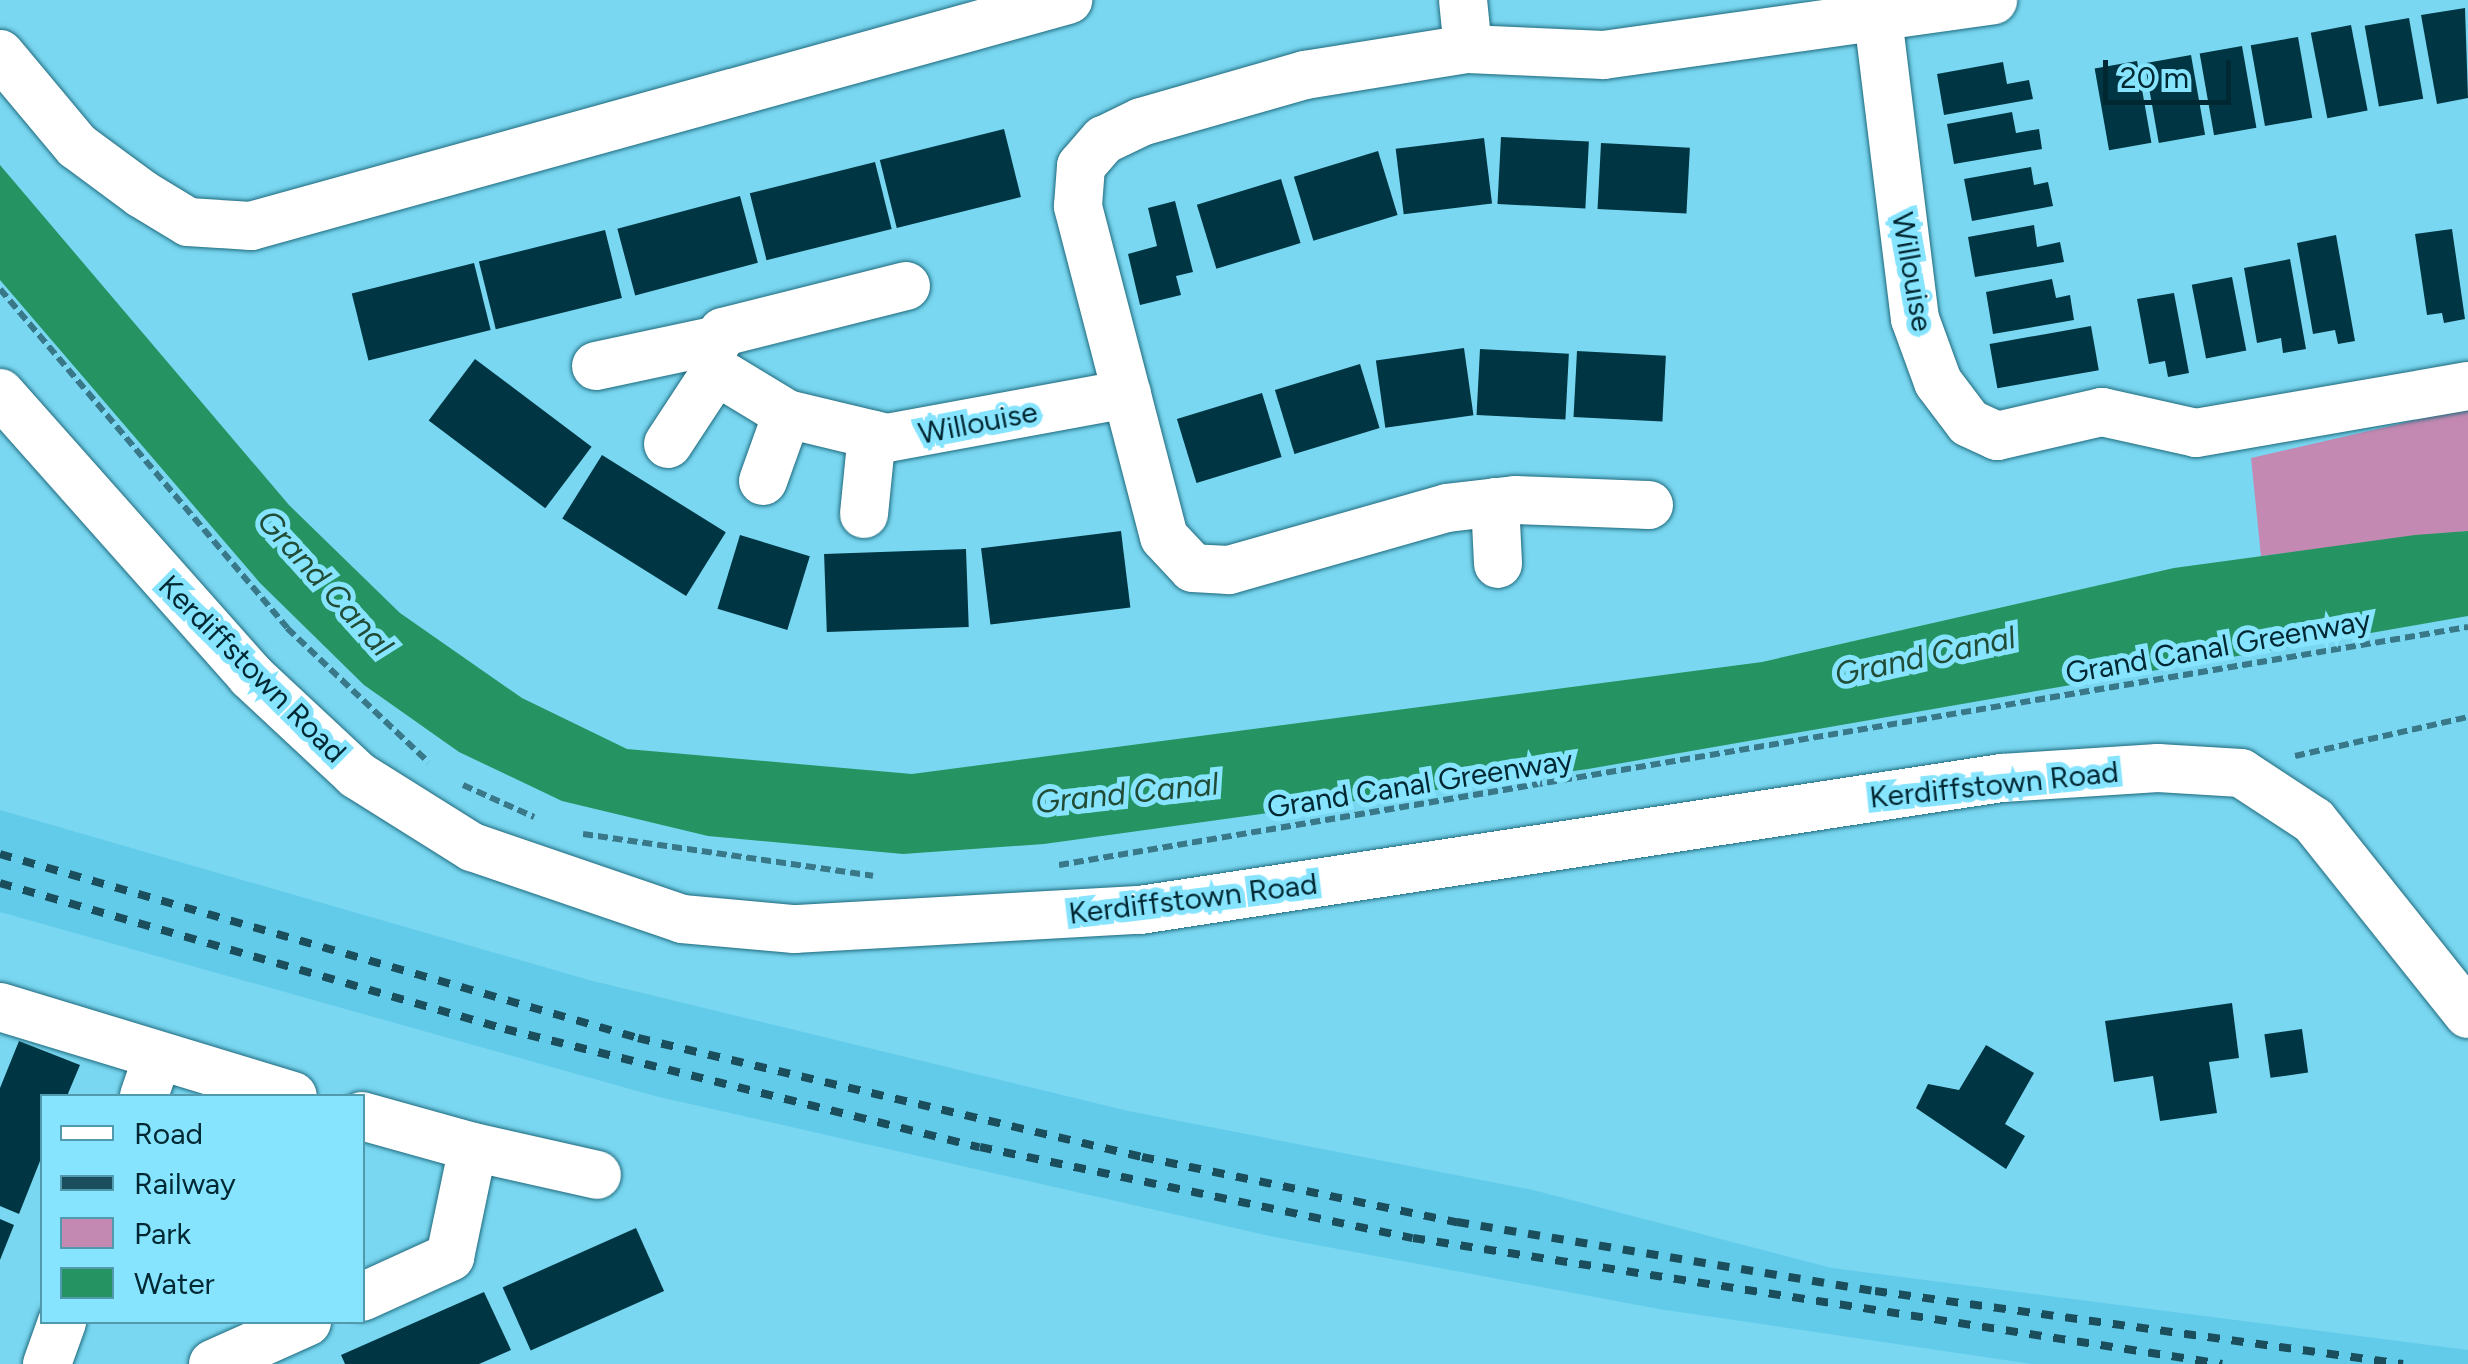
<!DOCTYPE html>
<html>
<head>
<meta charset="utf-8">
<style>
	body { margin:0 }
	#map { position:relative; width:2468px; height:1364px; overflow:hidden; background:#7ad7f1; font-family:Figtree,sans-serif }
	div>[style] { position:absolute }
	.built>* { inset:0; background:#61cbe9 }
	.green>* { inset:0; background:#c489b2 }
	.water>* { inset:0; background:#269462 }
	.building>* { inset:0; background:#003643; transform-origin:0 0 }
	.path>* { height:6px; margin-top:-3px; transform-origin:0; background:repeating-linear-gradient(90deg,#387889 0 10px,transparent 0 15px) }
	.roads { filter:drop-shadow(0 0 2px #1f6a7d) drop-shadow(0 0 2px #1f6a7d) }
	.minor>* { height:48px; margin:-24px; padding:0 24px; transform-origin:24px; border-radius:24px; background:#fff }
	.rail>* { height:8px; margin-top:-4px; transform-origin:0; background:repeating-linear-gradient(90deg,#1b4e5c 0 12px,transparent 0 24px) }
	span { translate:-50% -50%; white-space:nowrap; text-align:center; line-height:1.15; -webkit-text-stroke:10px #87e4ff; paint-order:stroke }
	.street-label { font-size:30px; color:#002832 }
	.water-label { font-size:32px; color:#214c36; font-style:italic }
	.legend { position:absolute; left:40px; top:1094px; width:325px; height:230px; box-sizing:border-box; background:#87e4ff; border:2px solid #5199ad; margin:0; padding:12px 18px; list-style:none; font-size:30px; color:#002832 }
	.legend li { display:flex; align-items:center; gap:20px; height:50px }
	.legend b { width:50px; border:2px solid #5199ad }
	.scale { position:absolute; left:2103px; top:60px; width:128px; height:45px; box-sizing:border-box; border:5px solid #002832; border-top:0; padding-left:12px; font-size:30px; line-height:35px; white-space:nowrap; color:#002832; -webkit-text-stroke:8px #87e4ff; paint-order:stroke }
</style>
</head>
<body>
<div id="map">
	<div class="built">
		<div style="clip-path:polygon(0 810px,589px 980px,1128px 1111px,1533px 1190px,1832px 1268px,2468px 1350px,2468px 1364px,2032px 1364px,1659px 1309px,1274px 1237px,655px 1096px,0 912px)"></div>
	</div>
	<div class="green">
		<div style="clip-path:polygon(2468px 408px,2468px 531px,2261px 556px,2251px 458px)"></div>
	</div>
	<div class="water">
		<div style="clip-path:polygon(0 165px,289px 505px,400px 613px,522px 698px,627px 749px,912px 774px,1762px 662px,2174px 568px,2415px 535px,2468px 531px,2468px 616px,1588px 769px,1044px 844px,903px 854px,708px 836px,562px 801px,459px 752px,364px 685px,260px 583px,0 280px)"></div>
	</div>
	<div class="building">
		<div style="clip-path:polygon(2465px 8px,2468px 98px,2437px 104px,2421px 15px)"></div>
		<div style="left:2409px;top:18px;width:82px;height:45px;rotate:80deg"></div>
		<div style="left:2351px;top:25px;width:87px;height:41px;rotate:79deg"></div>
		<div style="left:2298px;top:37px;width:82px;height:48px;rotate:80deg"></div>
		<div style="left:2242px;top:46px;width:83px;height:43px;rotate:80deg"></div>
		<div style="left:2191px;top:55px;width:81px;height:47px;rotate:80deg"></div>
		<div style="left:2137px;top:61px;width:83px;height:43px;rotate:80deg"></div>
		<div style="clip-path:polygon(2003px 62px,2007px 84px,2029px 80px,2033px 99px,1944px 115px,1937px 74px)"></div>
		<div style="clip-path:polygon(2012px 112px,2016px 133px,2039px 129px,2042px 149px,1954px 164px,1947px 124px)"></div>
		<div style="left:1004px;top:129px;width:70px;height:128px;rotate:76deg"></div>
		<div style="left:1501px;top:137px;width:88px;height:67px;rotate:3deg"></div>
		<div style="left:1484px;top:138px;width:66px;height:89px;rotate:83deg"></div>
		<div style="left:1601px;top:143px;width:89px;height:66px;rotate:3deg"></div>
		<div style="left:1378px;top:151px;width:67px;height:88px;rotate:73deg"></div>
		<div style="left:875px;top:162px;width:69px;height:129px;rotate:76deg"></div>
		<div style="clip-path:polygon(2031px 167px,2034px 185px,2048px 182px,2053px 206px,1972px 221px,1964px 179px)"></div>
		<div style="left:1281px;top:179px;width:67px;height:88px;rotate:73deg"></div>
		<div style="left:740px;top:196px;width:69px;height:127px;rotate:75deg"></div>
		<div style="clip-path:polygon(1175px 201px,1193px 272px,1176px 276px,1181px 295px,1140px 305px,1128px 254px,1157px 246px,1148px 208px)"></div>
		<div style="clip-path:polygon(2034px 225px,2037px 247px,2060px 242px,2064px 262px,1975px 277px,1968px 237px)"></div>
		<div style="clip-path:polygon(2452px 229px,2465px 319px,2444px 323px,2442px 313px,2427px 315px,2415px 234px)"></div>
		<div style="left:605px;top:230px;width:70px;height:130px;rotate:76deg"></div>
		<div style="clip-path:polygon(2336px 235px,2355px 341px,2338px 344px,2335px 330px,2313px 334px,2297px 243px)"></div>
		<div style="clip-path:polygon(2290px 259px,2306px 349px,2283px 353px,2281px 338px,2257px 343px,2244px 268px)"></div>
		<div style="left:474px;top:263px;width:69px;height:126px;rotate:76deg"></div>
		<div style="left:2232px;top:277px;width:75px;height:41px;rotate:79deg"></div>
		<div style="clip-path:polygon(2052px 279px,2056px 298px,2070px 295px,2074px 320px,1993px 334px,1986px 292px)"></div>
		<div style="clip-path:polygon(2174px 293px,2189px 373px,2168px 377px,2165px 361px,2149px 364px,2137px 299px)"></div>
		<div style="left:2091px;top:326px;width:45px;height:103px;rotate:80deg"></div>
		<div style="left:1464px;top:348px;width:68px;height:89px;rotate:82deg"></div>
		<div style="left:1480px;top:349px;width:89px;height:66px;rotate:3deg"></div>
		<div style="left:1577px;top:351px;width:89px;height:66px;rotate:3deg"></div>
		<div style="left:475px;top:359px;width:146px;height:77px;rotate:37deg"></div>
		<div style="left:1360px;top:364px;width:67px;height:89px;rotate:73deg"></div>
		<div style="left:1262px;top:393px;width:67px;height:89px;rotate:73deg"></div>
		<div style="left:602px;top:455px;width:146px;height:75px;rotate:32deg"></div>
		<div style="left:1121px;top:531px;width:77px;height:141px;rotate:83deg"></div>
		<div style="left:740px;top:535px;width:73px;height:77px;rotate:17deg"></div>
		<div style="left:966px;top:549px;width:78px;height:142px;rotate:88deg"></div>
		<div style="clip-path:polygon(2232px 1003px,2239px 1058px,2209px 1062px,2217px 1113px,2160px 1121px,2153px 1076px,2114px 1082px,2105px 1021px)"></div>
		<div style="left:2302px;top:1029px;width:44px;height:38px;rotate:82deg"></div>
		<div style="clip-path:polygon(19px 1041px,80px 1065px,67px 1096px,42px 1096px,42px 1156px,19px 1214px,0 1206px,0 1088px)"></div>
		<div style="clip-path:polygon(1986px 1045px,2034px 1073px,2005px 1124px,2025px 1136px,2006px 1169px,1916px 1108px,1928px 1084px,1959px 1090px)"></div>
		<div style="clip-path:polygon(0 1219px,14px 1225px,0 1260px)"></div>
		<div style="left:636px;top:1228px;width:69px;height:146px;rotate:66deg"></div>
		<div style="clip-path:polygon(484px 1292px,511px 1350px,479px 1364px,345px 1364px,341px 1355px)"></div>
	</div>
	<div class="path">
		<div style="left:0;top:289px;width:444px;rotate:49.7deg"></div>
		<div style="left:287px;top:628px;width:195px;rotate:43.5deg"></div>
		<div style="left:2295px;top:756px;width:177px;rotate:-12.7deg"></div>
		<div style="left:463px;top:785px;width:78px;rotate:24.3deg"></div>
		<div style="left:583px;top:834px;width:293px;rotate:8.2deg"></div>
		<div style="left:1059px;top:865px;width:1429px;rotate:-9.59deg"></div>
	</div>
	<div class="roads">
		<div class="minor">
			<div style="left:1463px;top:0;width:49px;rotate:84.2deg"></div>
			<div style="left:1878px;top:18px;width:303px;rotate:83deg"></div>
			<div style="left:1915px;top:319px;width:67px;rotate:69.9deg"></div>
			<div style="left:1938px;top:382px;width:51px;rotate:52.9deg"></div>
			<div style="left:1969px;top:423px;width:31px;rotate:25deg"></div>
			<div style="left:1997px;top:436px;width:108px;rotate:-12.9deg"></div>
			<div style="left:2102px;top:412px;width:96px;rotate:12.6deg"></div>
			<div style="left:2196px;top:433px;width:276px;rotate:-9.8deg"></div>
			<div style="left:0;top:54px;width:120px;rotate:50.1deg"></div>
			<div style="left:77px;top:146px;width:81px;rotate:36.4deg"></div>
			<div style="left:142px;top:194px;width:54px;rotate:31.3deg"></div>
			<div style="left:188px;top:222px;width:63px;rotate:3.6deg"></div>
			<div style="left:251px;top:226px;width:848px;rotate:-15.46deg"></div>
			<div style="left:906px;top:286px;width:189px;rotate:165.9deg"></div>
			<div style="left:723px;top:332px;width:26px;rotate:121deg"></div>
			<div style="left:710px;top:354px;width:18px;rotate:71deg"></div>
			<div style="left:716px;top:371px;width:83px;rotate:31.2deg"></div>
			<div style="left:787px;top:414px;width:103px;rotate:13.5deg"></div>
			<div style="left:887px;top:438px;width:244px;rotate:-10.4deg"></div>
			<div style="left:596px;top:366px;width:121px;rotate:-12deg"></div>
			<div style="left:0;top:393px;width:378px;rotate:48.4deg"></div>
			<div style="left:251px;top:676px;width:145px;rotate:43deg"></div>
			<div style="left:357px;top:775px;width:136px;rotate:32.1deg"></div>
			<div style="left:472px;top:847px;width:222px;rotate:18.9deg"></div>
			<div style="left:682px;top:919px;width:113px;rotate:5.1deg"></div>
			<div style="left:795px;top:929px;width:346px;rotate:-3.2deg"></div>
			<div style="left:1140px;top:910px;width:872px;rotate:-8.71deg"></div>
			<div style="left:2002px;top:778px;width:156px;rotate:-3.7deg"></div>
			<div style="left:2158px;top:768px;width:83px;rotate:3.4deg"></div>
			<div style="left:2241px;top:773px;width:87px;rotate:33.3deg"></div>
			<div style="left:2314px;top:821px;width:247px;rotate:51.4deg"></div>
			<div style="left:668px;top:444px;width:87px;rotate:-56.7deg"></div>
			<div style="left:763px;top:481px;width:71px;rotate:-70.3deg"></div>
			<div style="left:1495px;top:502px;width:62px;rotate:87.2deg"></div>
			<div style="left:1649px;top:505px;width:134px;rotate:-177.9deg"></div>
			<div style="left:1515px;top:500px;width:68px;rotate:173.3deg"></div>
			<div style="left:1447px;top:508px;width:227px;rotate:164.1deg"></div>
			<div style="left:1229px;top:570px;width:36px;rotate:-177deg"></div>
			<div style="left:1193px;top:568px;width:42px;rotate:-133.1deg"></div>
			<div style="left:1164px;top:537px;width:342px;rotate:-104.6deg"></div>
			<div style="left:1078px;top:206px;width:40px;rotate:-85.7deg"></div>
			<div style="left:1081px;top:166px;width:35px;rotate:-49deg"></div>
			<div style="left:1104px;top:140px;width:41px;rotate:-25.9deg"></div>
			<div style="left:1141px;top:122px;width:171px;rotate:-16deg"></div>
			<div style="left:1305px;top:75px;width:165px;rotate:-9.1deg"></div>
			<div style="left:1468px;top:49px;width:136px;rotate:2.5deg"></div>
			<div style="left:1604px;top:55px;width:393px;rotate:-8deg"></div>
			<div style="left:864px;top:514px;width:80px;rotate:-84.3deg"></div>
			<div style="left:0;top:1007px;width:306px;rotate:16.9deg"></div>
			<div style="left:144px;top:1096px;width:40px;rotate:-71.1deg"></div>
			<div style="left:362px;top:1116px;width:115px;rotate:15.6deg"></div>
			<div style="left:362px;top:1297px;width:97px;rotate:-24.4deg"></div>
			<div style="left:450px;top:1257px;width:112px;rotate:-78.2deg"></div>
			<div style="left:473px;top:1147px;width:127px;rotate:12.7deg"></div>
			<div style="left:47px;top:1364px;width:45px;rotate:-70.3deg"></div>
			<div style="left:213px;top:1364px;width:103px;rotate:-24.1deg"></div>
		</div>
	</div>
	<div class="rail">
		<div style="left:0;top:854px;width:664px;rotate:16.09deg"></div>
		<div style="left:638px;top:1038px;width:518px;rotate:13.28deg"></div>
		<div style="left:1142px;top:1157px;width:322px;rotate:11.7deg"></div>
		<div style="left:1457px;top:1222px;width:424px;rotate:9.4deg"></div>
		<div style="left:1875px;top:1291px;width:533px;rotate:7.87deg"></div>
		<div style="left:0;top:883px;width:526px;rotate:16.13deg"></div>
		<div style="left:505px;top:1029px;width:489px;rotate:14deg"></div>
		<div style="left:980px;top:1147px;width:442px;rotate:11.9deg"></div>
		<div style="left:1413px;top:1238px;width:819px;rotate:8.85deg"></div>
	</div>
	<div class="street-label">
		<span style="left:1912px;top:272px;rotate:80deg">Willouise</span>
		<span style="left:978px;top:423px;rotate:-11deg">Willouise</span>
		<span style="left:2218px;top:647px;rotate:-10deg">Grand Canal Greenway</span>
		<span style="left:252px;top:669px;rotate:45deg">Kerdiffstown Road</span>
		<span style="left:1420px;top:784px;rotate:-9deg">Grand Canal Greenway</span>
		<span style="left:1994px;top:785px;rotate:-6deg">Kerdiffstown Road</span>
		<span style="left:1193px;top:899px;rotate:-7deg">Kerdiffstown Road</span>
	</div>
	<div class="water-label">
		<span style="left:325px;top:583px;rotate:48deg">Grand Canal</span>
		<span style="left:1925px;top:656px;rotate:-12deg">Grand Canal</span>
		<span style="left:1127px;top:793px;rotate:-6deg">Grand Canal</span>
	</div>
	<ul class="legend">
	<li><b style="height:12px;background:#fff"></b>Road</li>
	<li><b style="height:12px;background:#1b4e5c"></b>Railway</li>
	<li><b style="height:28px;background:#c489b2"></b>Park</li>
	<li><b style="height:28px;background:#269462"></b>Water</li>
	</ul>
	<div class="scale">20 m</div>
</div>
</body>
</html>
